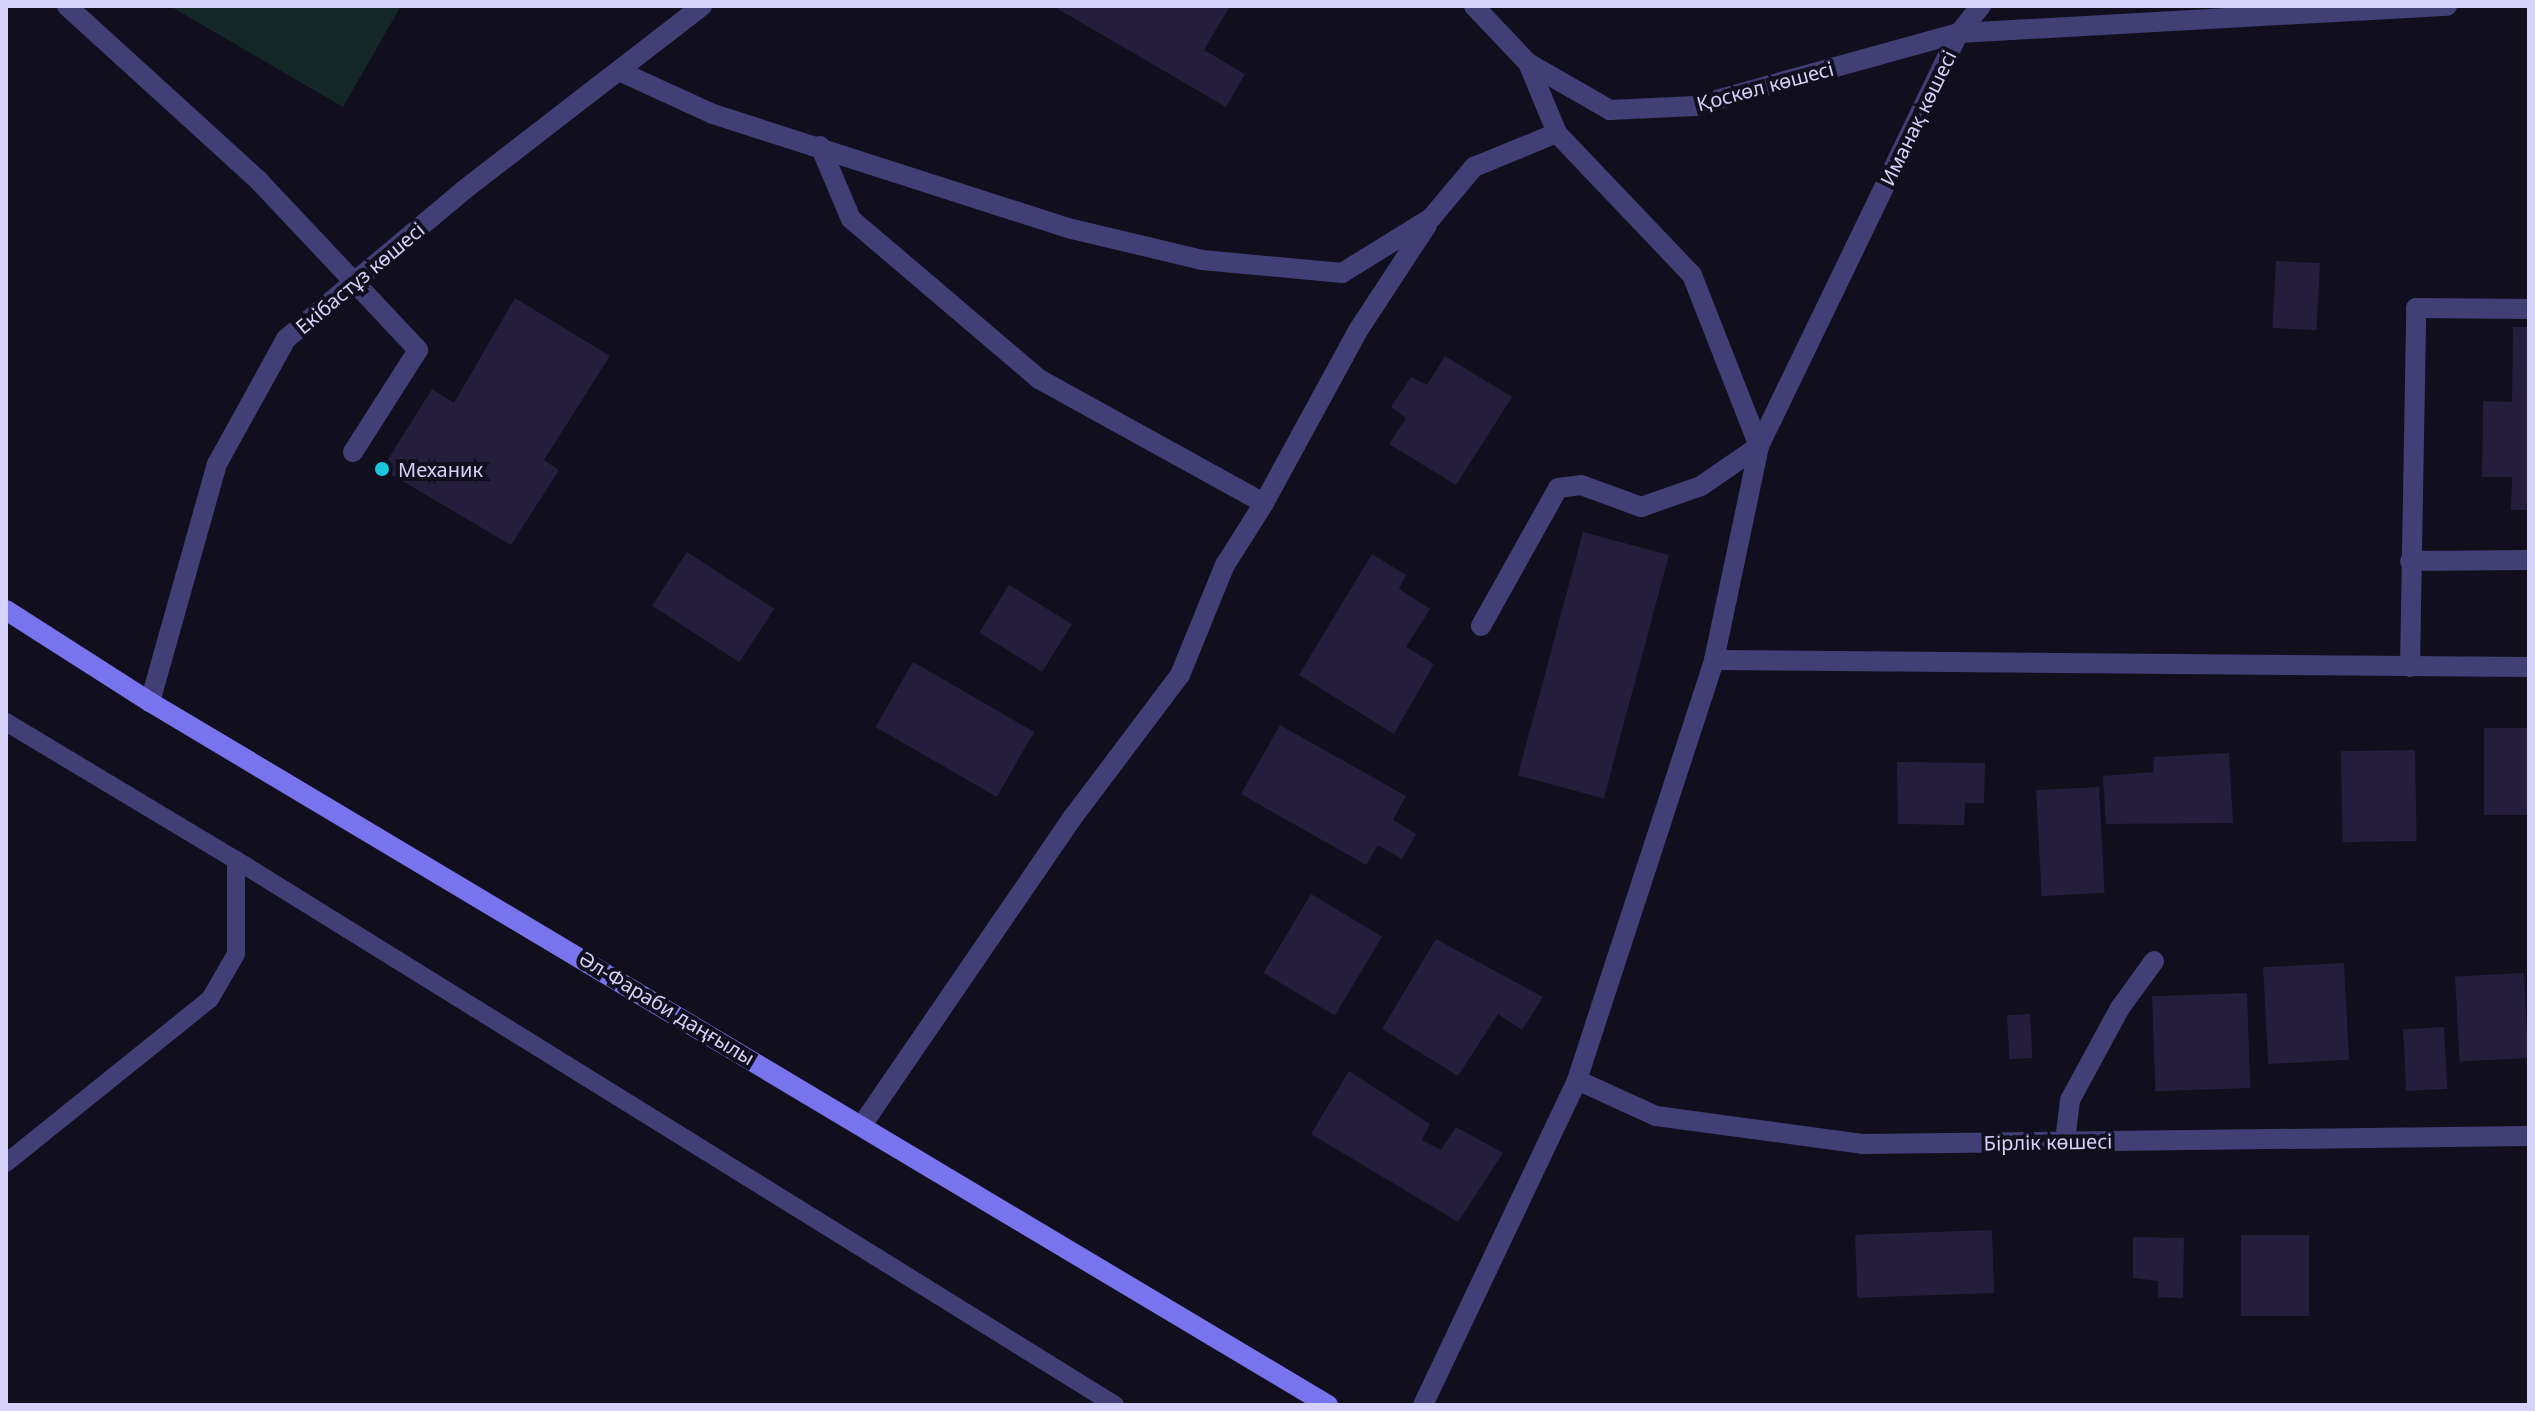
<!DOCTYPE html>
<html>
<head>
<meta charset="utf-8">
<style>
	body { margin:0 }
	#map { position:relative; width:2535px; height:1411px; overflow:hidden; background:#110f1d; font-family:"Noto Sans",sans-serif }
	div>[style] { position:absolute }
	.green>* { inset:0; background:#132726 }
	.building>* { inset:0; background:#241d3c; transform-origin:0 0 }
	.lane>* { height:18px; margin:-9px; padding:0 9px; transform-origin:9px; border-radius:9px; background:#423f77 }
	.street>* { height:20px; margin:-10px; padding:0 10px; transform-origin:10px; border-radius:10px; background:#423f77 }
	.secondary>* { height:20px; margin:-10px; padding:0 10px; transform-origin:10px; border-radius:10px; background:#7874ed }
	.dots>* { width:22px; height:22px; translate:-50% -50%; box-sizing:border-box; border:4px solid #110f1d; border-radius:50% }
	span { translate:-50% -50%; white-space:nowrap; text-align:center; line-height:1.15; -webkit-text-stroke:8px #110f1d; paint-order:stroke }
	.street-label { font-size:20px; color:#d6d1f9 }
	.poi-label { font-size:20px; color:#d6d1f9 }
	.left { translate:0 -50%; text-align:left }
	.frame { position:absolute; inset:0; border:8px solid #d6d1f9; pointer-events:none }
</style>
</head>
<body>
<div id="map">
	<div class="green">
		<div style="clip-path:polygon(170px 6px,401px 6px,343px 107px)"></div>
	</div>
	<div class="building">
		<div style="clip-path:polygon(1060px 6px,1230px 6px,1204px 50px,1245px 74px,1226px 107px,1058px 9px)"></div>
		<div style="left:2276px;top:261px;width:44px;height:67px;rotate:3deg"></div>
		<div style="clip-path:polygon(515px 298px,610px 356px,544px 460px,559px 470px,511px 545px,382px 469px,432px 389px,454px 403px)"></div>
		<div style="clip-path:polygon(2513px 327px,2529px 327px,2529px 510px,2511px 510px,2512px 477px,2482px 477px,2483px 401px,2512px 402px)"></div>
		<div style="clip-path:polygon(1445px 356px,1512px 397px,1456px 485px,1389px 444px,1406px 418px,1391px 407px,1411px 377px,1427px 385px)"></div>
		<div style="left:1583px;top:532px;width:89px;height:252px;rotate:15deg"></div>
		<div style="left:687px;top:552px;width:104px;height:64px;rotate:33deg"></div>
		<div style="clip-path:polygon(1372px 554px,1406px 575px,1399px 589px,1430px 609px,1406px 647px,1434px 664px,1394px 734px,1299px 675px)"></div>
		<div style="left:1009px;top:585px;width:74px;height:56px;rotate:32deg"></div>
		<div style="left:913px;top:662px;width:140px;height:75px;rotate:30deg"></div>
		<div style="clip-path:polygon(1280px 725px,1406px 796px,1393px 820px,1416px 834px,1402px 859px,1378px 845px,1366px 865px,1241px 794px)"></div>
		<div style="left:2529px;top:728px;width:87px;height:45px;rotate:90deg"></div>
		<div style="left:2415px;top:750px;width:91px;height:74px;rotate:89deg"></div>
		<div style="clip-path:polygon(2229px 753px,2233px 823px,2106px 824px,2103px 776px,2153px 772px,2154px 757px)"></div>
		<div style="clip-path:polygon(1897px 762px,1985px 763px,1984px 803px,1965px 803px,1964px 825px,1898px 824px)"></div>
		<div style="left:2099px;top:787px;width:106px;height:63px;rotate:87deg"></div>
		<div style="left:1311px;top:894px;width:83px;height:92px;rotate:31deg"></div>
		<div style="clip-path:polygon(1436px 939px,1543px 997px,1522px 1030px,1498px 1014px,1458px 1076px,1382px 1029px)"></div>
		<div style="left:2344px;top:963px;width:97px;height:81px;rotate:87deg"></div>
		<div style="left:2524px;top:973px;width:85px;height:69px;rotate:87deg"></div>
		<div style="left:2247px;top:993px;width:95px;height:95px;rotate:88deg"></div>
		<div style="left:2030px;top:1014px;width:44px;height:23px;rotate:87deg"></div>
		<div style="left:2444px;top:1027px;width:62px;height:41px;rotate:87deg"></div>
		<div style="clip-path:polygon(1349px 1071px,1430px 1124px,1422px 1140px,1441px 1150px,1456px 1127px,1503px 1153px,1458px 1222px,1311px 1134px)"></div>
		<div style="left:1992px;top:1230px;width:63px;height:137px;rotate:88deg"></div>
		<div style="left:2241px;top:1235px;width:68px;height:81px"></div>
		<div style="clip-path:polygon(2133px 1237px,2184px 1238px,2183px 1298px,2158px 1297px,2158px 1281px,2133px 1278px)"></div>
	</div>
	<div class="lane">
		<div style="left:6px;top:722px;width:268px;rotate:31deg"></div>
		<div style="left:236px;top:860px;width:1034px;rotate:31.8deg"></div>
		<div style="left:6px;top:1163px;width:262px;rotate:-38.8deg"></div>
		<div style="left:210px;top:999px;width:52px;rotate:-60deg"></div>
		<div style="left:236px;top:954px;width:94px;rotate:-90deg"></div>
	</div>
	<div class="street">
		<div style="left:67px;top:6px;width:260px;rotate:42.3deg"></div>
		<div style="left:259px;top:181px;width:232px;rotate:46.7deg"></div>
		<div style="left:418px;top:350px;width:121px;rotate:122.5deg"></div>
		<div style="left:1474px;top:6px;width:79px;rotate:46.5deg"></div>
		<div style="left:1528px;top:63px;width:95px;rotate:29.8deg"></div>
		<div style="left:1610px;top:110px;width:85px;rotate:-2.7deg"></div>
		<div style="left:1695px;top:106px;width:274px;rotate:-15.5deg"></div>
		<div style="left:1959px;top:33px;width:35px;rotate:-51deg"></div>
		<div style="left:619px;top:71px;width:103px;rotate:24.6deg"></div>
		<div style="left:713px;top:114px;width:377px;rotate:17.8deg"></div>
		<div style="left:1072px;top:229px;width:134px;rotate:13.4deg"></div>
		<div style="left:1202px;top:260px;width:141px;rotate:5.3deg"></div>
		<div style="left:1342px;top:273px;width:105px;rotate:-31.7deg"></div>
		<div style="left:1431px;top:218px;width:67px;rotate:-49.9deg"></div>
		<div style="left:1474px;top:167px;width:90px;rotate:-22.3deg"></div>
		<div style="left:1557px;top:133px;width:76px;rotate:-112.5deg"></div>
		<div style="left:820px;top:146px;width:79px;rotate:67deg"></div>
		<div style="left:851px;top:219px;width:247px;rotate:40.4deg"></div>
		<div style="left:1039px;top:379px;width:257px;rotate:28.9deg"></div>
		<div style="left:2410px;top:561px;width:119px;rotate:-0.5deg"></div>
		<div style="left:1481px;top:626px;width:158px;rotate:-60.8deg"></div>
		<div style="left:1558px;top:488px;width:23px;rotate:-7deg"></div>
		<div style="left:1581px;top:485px;width:64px;rotate:20.1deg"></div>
		<div style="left:1641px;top:507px;width:64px;rotate:-19.3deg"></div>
		<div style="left:1701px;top:486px;width:70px;rotate:-34.6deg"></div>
		<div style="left:1759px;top:446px;width:184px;rotate:-111.4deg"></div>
		<div style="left:1692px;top:275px;width:196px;rotate:-133.6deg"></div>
		<div style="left:1714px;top:660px;width:219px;rotate:-78.1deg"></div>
		<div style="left:1759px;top:446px;width:459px;rotate:-64.2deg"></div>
		<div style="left:1959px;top:33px;width:489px;rotate:-3.2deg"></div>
		<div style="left:2410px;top:667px;width:359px;rotate:-89deg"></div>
		<div style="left:2416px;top:308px;width:113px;rotate:0.5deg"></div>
		<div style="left:150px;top:702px;width:247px;rotate:-74.3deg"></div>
		<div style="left:217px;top:464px;width:143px;rotate:-61.1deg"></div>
		<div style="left:286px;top:339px;width:232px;rotate:-39.9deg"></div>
		<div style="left:464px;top:190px;width:301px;rotate:-37.7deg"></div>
		<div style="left:1577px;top:1080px;width:87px;rotate:24.5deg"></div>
		<div style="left:1656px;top:1116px;width:208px;rotate:7.7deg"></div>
		<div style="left:1862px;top:1144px;width:667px;rotate:-0.69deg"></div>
		<div style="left:862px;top:1125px;width:373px;rotate:-55.6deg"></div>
		<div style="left:1073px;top:817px;width:178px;rotate:-53deg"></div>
		<div style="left:1180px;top:675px;width:119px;rotate:-67.8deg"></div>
		<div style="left:1225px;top:565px;width:73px;rotate:-57.8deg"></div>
		<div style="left:1264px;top:503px;width:198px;rotate:-61.4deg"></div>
		<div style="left:1359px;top:329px;width:124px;rotate:-56.8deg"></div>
		<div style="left:2065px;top:1141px;width:41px;rotate:-83deg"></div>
		<div style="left:2070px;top:1100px;width:105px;rotate:-61.5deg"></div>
		<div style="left:2120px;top:1008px;width:58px;rotate:-54.1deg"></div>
		<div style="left:1423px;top:1405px;width:360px;rotate:-64.6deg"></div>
		<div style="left:1577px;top:1080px;width:442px;rotate:-71.9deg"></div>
		<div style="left:1714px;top:660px;width:815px;rotate:0.49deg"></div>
	</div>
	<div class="secondary">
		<div style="left:6px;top:610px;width:171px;rotate:32.6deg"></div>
		<div style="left:150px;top:702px;width:1372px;rotate:30.83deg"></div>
	</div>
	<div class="dots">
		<div style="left:382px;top:469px;background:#1cc6da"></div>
	</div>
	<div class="street-label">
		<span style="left:1765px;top:86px;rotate:-15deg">Қоскөл көшесі</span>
		<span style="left:1918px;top:118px;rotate:-64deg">Иманақ көшесі</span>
		<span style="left:360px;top:278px;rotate:-40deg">Екібастұз көшесі</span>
		<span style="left:667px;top:1008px;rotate:31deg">Әл-Фараби даңғылы</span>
		<span style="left:2048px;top:1142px;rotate:-1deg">Бірлік көшесі</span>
	</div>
	<div class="poi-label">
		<span class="left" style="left:398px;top:469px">Механик</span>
	</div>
	<div class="frame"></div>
</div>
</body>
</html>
